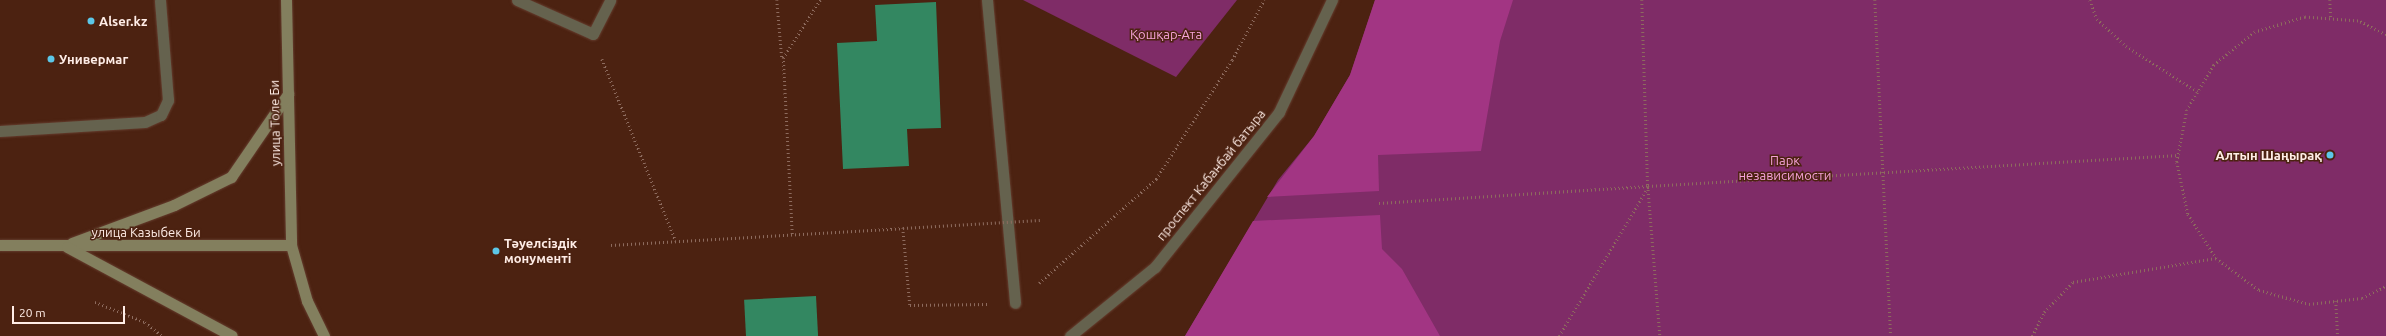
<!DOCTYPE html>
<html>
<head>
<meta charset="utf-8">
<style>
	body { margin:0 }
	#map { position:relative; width:2386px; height:336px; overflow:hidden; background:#4c2211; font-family:Ubuntu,sans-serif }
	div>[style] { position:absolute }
	.green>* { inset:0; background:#7f2c67 }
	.forest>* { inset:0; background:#a23583 }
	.water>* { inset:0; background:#338761; transform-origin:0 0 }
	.path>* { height:2.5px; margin-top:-1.25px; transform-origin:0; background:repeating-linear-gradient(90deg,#8d6b5e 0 1px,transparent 0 4px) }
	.roads { filter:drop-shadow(0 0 1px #653e2f) drop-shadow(0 0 1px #653e2f) }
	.service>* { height:11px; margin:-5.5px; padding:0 5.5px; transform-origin:5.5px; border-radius:5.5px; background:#65624e }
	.pedestrian>* { height:11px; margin:-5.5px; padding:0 5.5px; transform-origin:5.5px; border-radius:5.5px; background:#65624e }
	.tertiary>* { height:11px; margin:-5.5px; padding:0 5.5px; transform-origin:5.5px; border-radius:5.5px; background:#65624e }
	.secondary>* { height:11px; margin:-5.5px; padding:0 5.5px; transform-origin:5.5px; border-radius:5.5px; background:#837f5e }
	.path-bridge>* { height:2.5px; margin-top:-1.25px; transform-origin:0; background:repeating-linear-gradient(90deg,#8d6b5e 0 1px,transparent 0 4px) }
	.dots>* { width:11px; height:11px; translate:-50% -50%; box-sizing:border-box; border:2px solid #4c2211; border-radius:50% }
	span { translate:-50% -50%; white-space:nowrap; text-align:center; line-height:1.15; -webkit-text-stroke:3px #4c2211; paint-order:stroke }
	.poi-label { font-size:13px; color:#ffede7; font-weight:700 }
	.left { translate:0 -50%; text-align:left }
	.right { translate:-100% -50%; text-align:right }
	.park-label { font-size:13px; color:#f5a2d8 }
	.street-label { font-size:13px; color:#ffede7 }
	.scale { position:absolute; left:12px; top:306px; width:113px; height:18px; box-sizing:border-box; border:2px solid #ffede7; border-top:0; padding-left:5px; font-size:12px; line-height:14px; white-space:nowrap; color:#ffede7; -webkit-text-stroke:3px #4c2211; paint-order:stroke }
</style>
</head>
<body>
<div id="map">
	<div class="green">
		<div style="clip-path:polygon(1023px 0,1237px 0,1176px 77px)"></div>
		<div style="clip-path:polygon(1375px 0,2386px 0,2386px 336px,1185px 336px,1278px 180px,1314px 136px,1350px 75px)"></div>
	</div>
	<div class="forest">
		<div style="clip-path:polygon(1375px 0,1513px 0,1500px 41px,1481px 151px,1378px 155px,1379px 191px,1267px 197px,1314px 136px,1350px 75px)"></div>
		<div style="clip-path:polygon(1380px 215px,1382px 249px,1402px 269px,1440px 336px,1185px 336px,1253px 221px)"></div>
	</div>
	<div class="water">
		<div style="clip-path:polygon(936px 2px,941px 128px,907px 129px,909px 166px,843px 169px,837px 43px,877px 41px,875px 5px)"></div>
		<div style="left:816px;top:296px;width:40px;height:72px;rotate:87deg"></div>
	</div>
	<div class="path">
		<div style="left:777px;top:0;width:58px;rotate:85.1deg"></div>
		<div style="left:1642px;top:0;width:186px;rotate:88.2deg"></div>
		<div style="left:1648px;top:186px;width:532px;rotate:-3.34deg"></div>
		<div style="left:1875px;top:0;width:336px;rotate:87.3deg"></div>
		<div style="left:2090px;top:0;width:20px;rotate:70deg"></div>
		<div style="left:2097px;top:19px;width:40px;rotate:43deg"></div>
		<div style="left:2126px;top:46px;width:85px;rotate:32.6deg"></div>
		<div style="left:2330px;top:0;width:19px;rotate:87deg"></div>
		<div style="left:2386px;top:35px;width:31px;rotate:-153deg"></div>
		<div style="left:2358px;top:21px;width:53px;rotate:-175.7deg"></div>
		<div style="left:2305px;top:17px;width:52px;rotate:163.3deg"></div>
		<div style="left:2255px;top:32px;width:53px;rotate:141.2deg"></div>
		<div style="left:2214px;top:65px;width:52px;rotate:121deg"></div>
		<div style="left:2187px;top:110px;width:53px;rotate:100.9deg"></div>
		<div style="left:2177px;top:162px;width:53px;rotate:78.1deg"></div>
		<div style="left:2188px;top:214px;width:52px;rotate:57.5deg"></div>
		<div style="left:2216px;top:258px;width:54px;rotate:36.7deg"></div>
		<div style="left:2259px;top:290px;width:52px;rotate:15.6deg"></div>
		<div style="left:2309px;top:304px;width:53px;rotate:-6.5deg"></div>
		<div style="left:2362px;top:298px;width:27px;rotate:-27deg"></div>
		<div style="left:602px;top:59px;width:196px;rotate:67.9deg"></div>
		<div style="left:1379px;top:203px;width:270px;rotate:-3.6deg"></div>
		<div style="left:1648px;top:186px;width:150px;rotate:85.4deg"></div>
		<div style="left:792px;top:234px;width:176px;rotate:-92.9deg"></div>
		<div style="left:783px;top:58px;width:69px;rotate:-57.5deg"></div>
		<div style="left:611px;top:245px;width:292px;rotate:-3.3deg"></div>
		<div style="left:903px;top:228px;width:77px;rotate:84.8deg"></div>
		<div style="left:910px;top:305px;width:79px;rotate:-0.7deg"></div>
		<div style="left:1039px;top:283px;width:157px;rotate:-41.6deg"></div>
		<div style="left:1156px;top:179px;width:141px;rotate:-57.4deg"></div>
		<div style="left:1232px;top:60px;width:68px;rotate:-61.9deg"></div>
		<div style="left:2336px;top:301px;width:35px;rotate:87deg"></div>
		<div style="left:95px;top:302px;width:54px;rotate:21.8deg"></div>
		<div style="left:145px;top:322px;width:22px;rotate:39deg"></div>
		<div style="left:1559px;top:336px;width:174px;rotate:-59.1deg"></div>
		<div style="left:2032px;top:336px;width:27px;rotate:-63deg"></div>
		<div style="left:2044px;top:312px;width:42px;rotate:-46deg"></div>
		<div style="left:2073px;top:282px;width:145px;rotate:-9.5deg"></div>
	</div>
	<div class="roads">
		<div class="service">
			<div style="left:517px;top:0;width:83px;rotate:24.1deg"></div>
			<div style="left:593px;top:34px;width:38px;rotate:-63deg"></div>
			<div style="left:0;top:131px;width:145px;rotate:-3.6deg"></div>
			<div style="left:145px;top:122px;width:17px;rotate:-24deg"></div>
			<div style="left:161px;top:115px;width:17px;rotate:-65deg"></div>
			<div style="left:168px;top:100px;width:100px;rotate:-94.6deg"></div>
		</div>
		<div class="pedestrian">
			<div style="left:987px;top:0;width:304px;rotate:84.7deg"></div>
		</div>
		<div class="tertiary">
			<div style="left:1070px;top:336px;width:109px;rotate:-39.1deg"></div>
			<div style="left:1155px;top:267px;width:198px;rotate:-51.3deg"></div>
			<div style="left:1279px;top:112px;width:124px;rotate:-64.7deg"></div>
		</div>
		<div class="secondary">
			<div style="left:286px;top:0;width:245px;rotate:88.8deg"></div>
			<div style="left:291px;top:245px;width:58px;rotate:74.1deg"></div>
			<div style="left:307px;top:301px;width:39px;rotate:64deg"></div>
			<div style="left:72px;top:243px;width:109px;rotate:-20.4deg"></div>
			<div style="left:174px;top:205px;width:64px;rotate:-26.2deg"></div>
			<div style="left:231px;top:177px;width:101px;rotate:-55.5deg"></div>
			<div style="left:0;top:245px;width:291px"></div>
			<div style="left:67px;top:247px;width:187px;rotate:28.3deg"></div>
		</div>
	</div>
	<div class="path-bridge">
		<div style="left:903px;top:228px;width:137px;rotate:-3.3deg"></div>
	</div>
	<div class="dots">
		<div style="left:91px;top:21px;background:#5cc7e8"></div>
		<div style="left:51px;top:59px;background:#5cc7e8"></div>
		<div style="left:2330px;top:155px;background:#5cc7e8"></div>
		<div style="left:496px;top:251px;background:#5cc7e8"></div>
	</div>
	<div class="poi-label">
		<span class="left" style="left:99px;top:21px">Alser.kz</span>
		<span class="left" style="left:59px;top:59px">Универмаг</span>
		<span class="right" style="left:2322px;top:155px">Алтын Шаңырақ</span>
		<span class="left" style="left:504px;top:251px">Тәуелсіздік<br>монументі</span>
	</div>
	<div class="park-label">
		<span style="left:1166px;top:34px">Қошқар-Ата</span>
		<span style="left:1785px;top:168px">Парк<br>независимости</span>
	</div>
	<div class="street-label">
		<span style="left:275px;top:123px;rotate:-91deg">улица Толе Би</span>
		<span style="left:1211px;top:175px;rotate:-51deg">проспект Кабанбай батыра</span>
		<span style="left:146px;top:232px">улица Казыбек Би</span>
	</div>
	<div class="scale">20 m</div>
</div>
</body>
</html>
